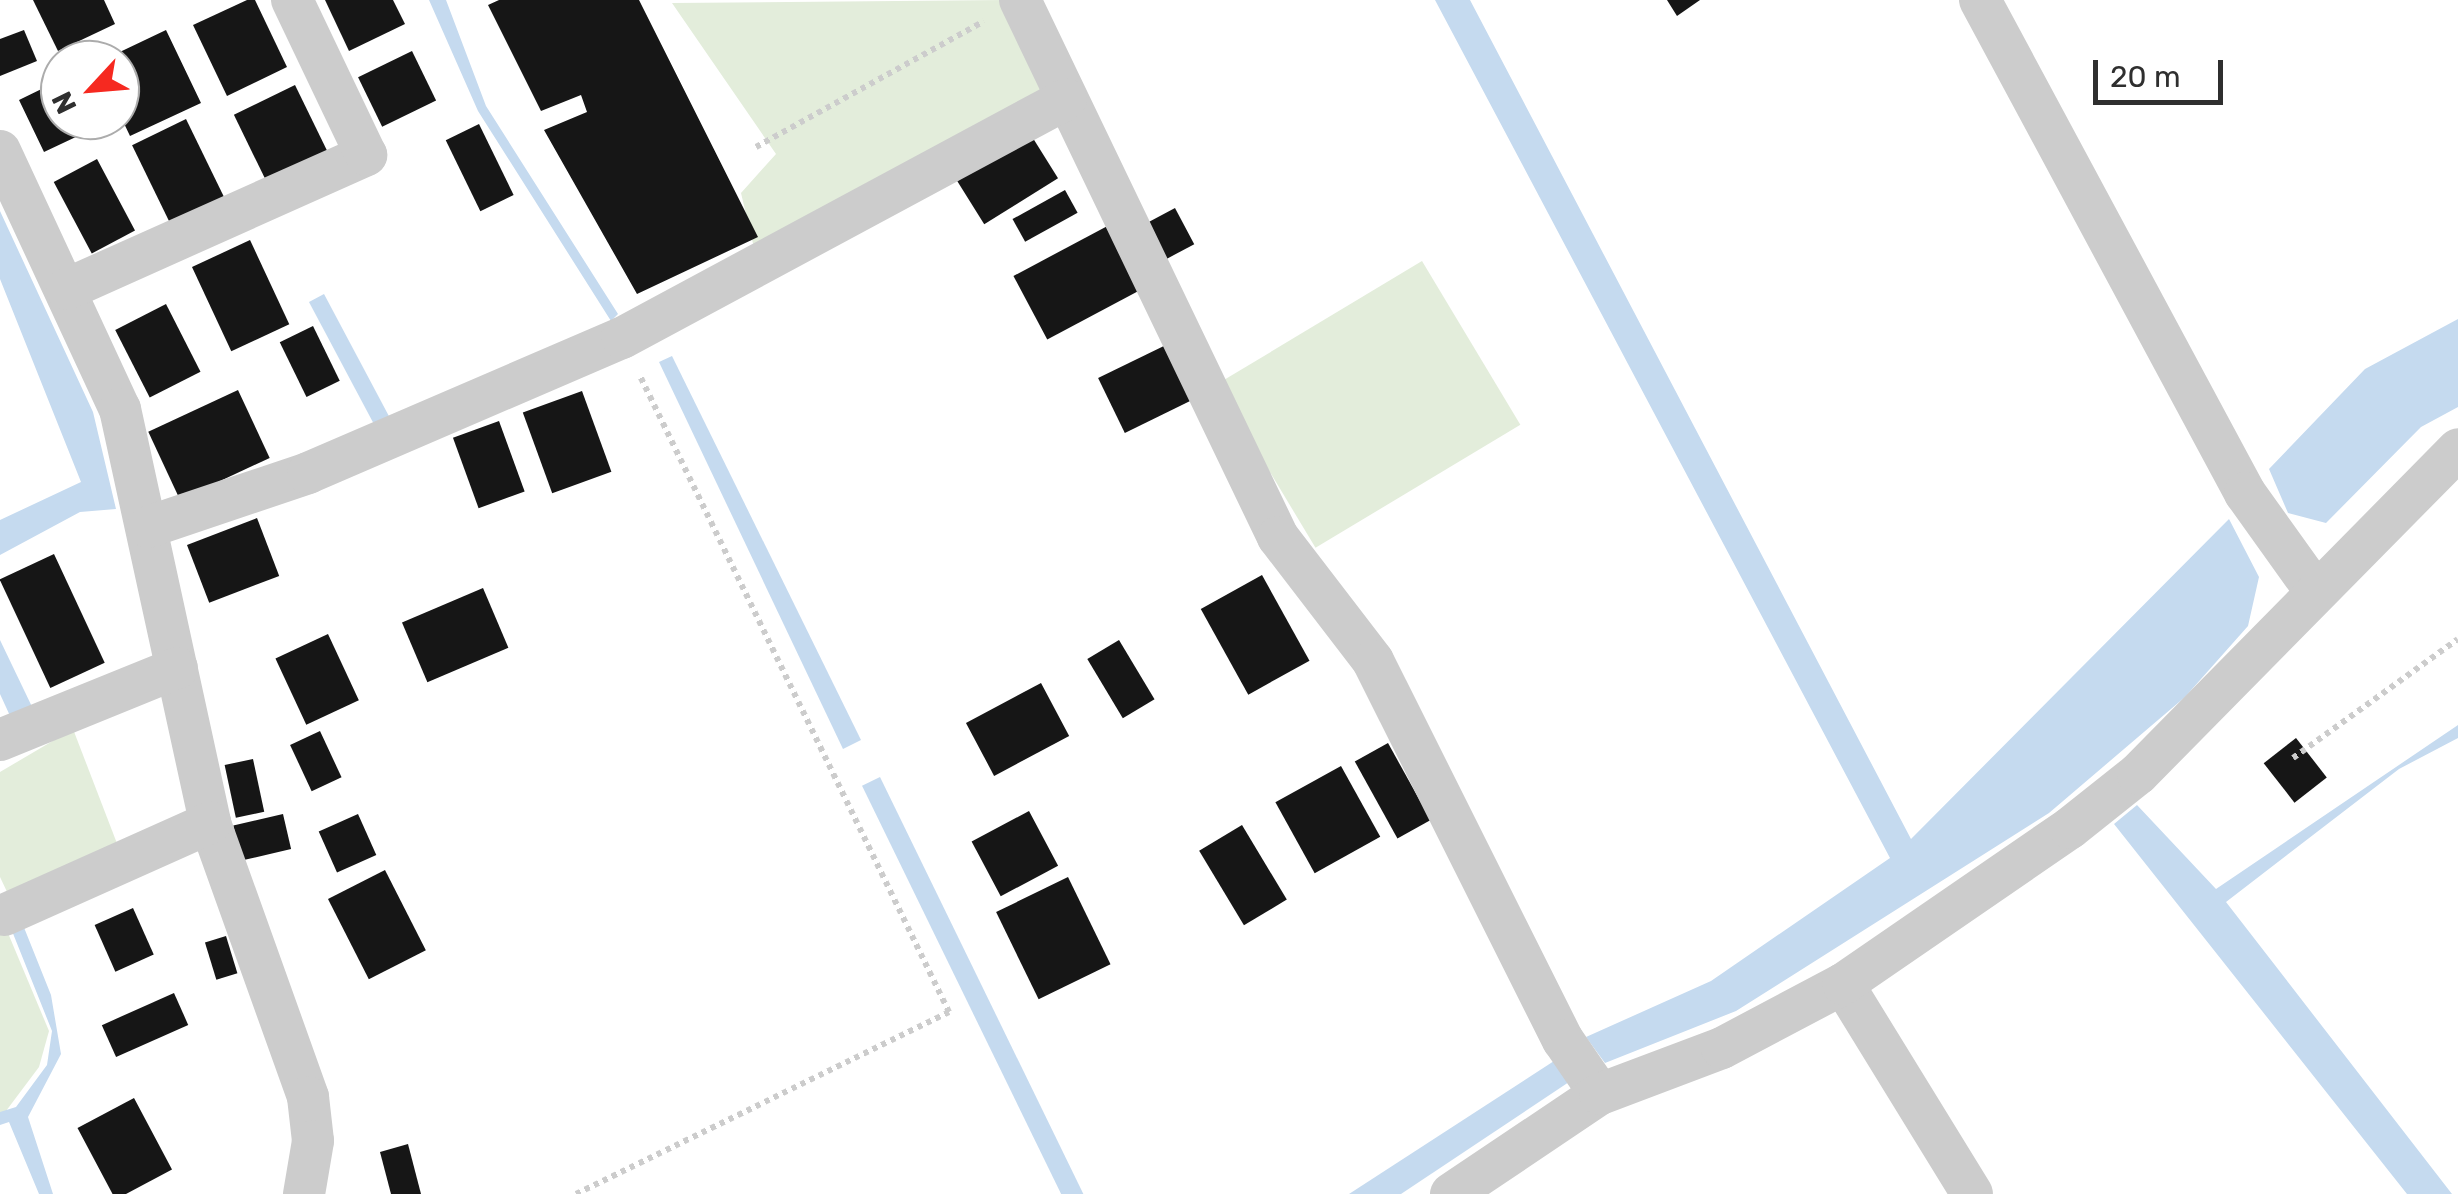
<!DOCTYPE html>
<html>
<head>
<meta charset="utf-8">
<style>
	body { margin:0 }
	#map { position:relative; width:2458px; height:1194px; overflow:hidden; background:#fff; font-family:Rubik,sans-serif }
	div>[style] { position:absolute }
	.green>* { inset:0; background:#e3eddb; transform-origin:0 0 }
	.water>* { inset:0; background:#c5daef; transform-origin:0 0 }
	.building>* { inset:0; background:#161616; transform-origin:0 0 }
	.path>* { height:6px; margin-top:-3px; transform-origin:0; background:repeating-linear-gradient(90deg,#ccc 0 5px,transparent 0 10px) }
	.minor>* { height:42px; margin:-21px; padding:0 21px; transform-origin:21px; border-radius:21px; background:#ccc }
	span { translate:-50% -50%; white-space:nowrap; text-align:center; line-height:1.15; -webkit-text-stroke:10px #fff; paint-order:stroke }
	.north { position:absolute; left:40px; top:40px; width:100px; height:100px; box-sizing:border-box; background:#fff; border:2px solid #acacac; border-radius:50%; rotate:244deg; font-size:28px; font-weight:700; line-height:40px; text-align:center; color:#2f2f2f }
	.north::after { content:''; display:block; margin:auto; width:35px; height:45px; background:#f62920; clip-path:polygon(50% 0,100% 100%,50% 72%,0 100%) }
	.scale { position:absolute; left:2093px; top:60px; width:130px; height:45px; box-sizing:border-box; border:5px solid #2f2f2f; border-top:0; padding-left:12px; font-size:30px; line-height:35px; white-space:nowrap; color:#2f2f2f; -webkit-text-stroke:8px #fff; paint-order:stroke }
</style>
</head>
<body>
<div id="map">
	<div class="green">
		<div style="clip-path:polygon(1005px 0,1050px 95px,755px 252px,741px 193px,776px 154px,672px 3px)"></div>
		<div style="left:1422px;top:261px;width:191px;height:239px;rotate:59deg"></div>
		<div style="clip-path:polygon(73px 729px,118px 846px,9px 896px,0 877px,0 772px)"></div>
		<div style="clip-path:polygon(0 914px,49px 1031px,39px 1067px,0 1119px)"></div>
	</div>
	<div class="water">
		<div style="clip-path:polygon(429px 0,446px 0,486px 106px,618px 314px,611px 321px,478px 111px)"></div>
		<div style="clip-path:polygon(1435px 0,1470px 0,1911px 839px,2229px 519px,2259px 577px,2248px 626px,2185px 697px,2049px 813px,1736px 1011px,1605px 1063px,1586px 1037px,1711px 981px,1890px 858px)"></div>
		<div style="clip-path:polygon(0 211px,93px 412px,116px 509px,80px 512px,0 555px,0 520px,81px 482px,0 279px)"></div>
		<div style="left:324px;top:294px;width:145px;height:17px;rotate:62deg"></div>
		<div style="clip-path:polygon(2458px 319px,2458px 407px,2421px 427px,2326px 523px,2288px 513px,2269px 469px,2365px 369px)"></div>
		<div style="clip-path:polygon(672px 356px,861px 740px,843px 749px,659px 362px)"></div>
		<div style="clip-path:polygon(0 640px,35px 713px,11px 718px,0 694px)"></div>
		<div style="clip-path:polygon(2458px 725px,2458px 738px,2399px 769px,2226px 902px,2452px 1194px,2407px 1194px,2114px 824px,2137px 805px,2216px 889px)"></div>
		<div style="left:880px;top:777px;width:465px;height:20px;rotate:64deg"></div>
		<div style="clip-path:polygon(21px 920px,51px 995px,61px 1054px,28px 1117px,53px 1194px,39px 1194px,9px 1122px,0 1125px,0 1112px,16px 1107px,47px 1065px,52px 1031px,10px 926px)"></div>
		<div style="clip-path:polygon(1554px 1061px,1569px 1082px,1401px 1194px,1349px 1194px)"></div>
	</div>
	<div class="building">
		<div style="clip-path:polygon(33px 0,104px 0,115px 24px,58px 51px)"></div>
		<div style="clip-path:polygon(247px 0,255px 0,287px 67px,227px 96px,193px 25px)"></div>
		<div style="clip-path:polygon(325px 0,393px 0,405px 24px,349px 51px)"></div>
		<div style="clip-path:polygon(499px 0,639px 0,758px 237px,637px 294px,544px 130px,587px 112px,581px 95px,541px 111px,488px 5px)"></div>
		<div style="clip-path:polygon(1667px 0,1700px 0,1677px 16px)"></div>
		<div style="clip-path:polygon(24px 30px,37px 61px,0 76px,0 39px)"></div>
		<div style="clip-path:polygon(166px 30px,201px 103px,130px 136px,120px 115px,120px 60px,103px 60px)"></div>
		<div style="left:412px;top:51px;width:55px;height:60px;rotate:64deg"></div>
		<div style="clip-path:polygon(60px 80px,60px 120px,93px 120px,97px 127px,44px 152px,19px 100px)"></div>
		<div style="left:295px;top:85px;width:76px;height:68px;rotate:64deg"></div>
		<div style="left:186px;top:119px;width:92px;height:60px;rotate:64deg"></div>
		<div style="left:479px;top:124px;width:79px;height:37px;rotate:64deg"></div>
		<div style="left:1031px;top:135px;width:51px;height:87px;rotate:58deg"></div>
		<div style="left:97px;top:159px;width:81px;height:49px;rotate:62deg"></div>
		<div style="left:1065px;top:190px;width:26px;height:60px;rotate:61deg"></div>
		<div style="left:1175px;top:208px;width:41px;height:34px;rotate:62deg"></div>
		<div style="left:1115px;top:222px;width:72px;height:115px;rotate:62deg"></div>
		<div style="left:250px;top:240px;width:93px;height:64px;rotate:65deg"></div>
		<div style="left:166px;top:304px;width:76px;height:57px;rotate:63deg"></div>
		<div style="left:313px;top:326px;width:61px;height:37px;rotate:64deg"></div>
		<div style="left:1170px;top:343px;width:61px;height:80px;rotate:64deg"></div>
		<div style="left:238px;top:390px;width:75px;height:99px;rotate:65deg"></div>
		<div style="left:582px;top:391px;width:86px;height:63px;rotate:70deg"></div>
		<div style="left:499px;top:421px;width:75px;height:49px;rotate:70deg"></div>
		<div style="left:257px;top:518px;width:62px;height:75px;rotate:69deg"></div>
		<div style="left:54px;top:554px;width:120px;height:60px;rotate:65deg"></div>
		<div style="left:1262px;top:575px;width:98px;height:70px;rotate:61deg"></div>
		<div style="left:483px;top:588px;width:65px;height:88px;rotate:67deg"></div>
		<div style="left:328px;top:634px;width:73px;height:58px;rotate:65deg"></div>
		<div style="left:1119px;top:640px;width:69px;height:37px;rotate:59deg"></div>
		<div style="left:1041px;top:683px;width:60px;height:85px;rotate:62deg"></div>
		<div style="left:320px;top:731px;width:51px;height:33px;rotate:65deg"></div>
		<div style="left:2296px;top:738px;width:50px;height:41px;rotate:52deg"></div>
		<div style="left:1388px;top:743px;width:88px;height:38px;rotate:61deg"></div>
		<div style="left:253px;top:759px;width:54px;height:29px;rotate:78deg"></div>
		<div style="left:1341px;top:766px;width:81px;height:75px;rotate:61deg"></div>
		<div style="left:1029px;top:811px;width:62px;height:65px;rotate:62deg"></div>
		<div style="left:283px;top:814px;width:36px;height:51px;rotate:77deg"></div>
		<div style="left:358px;top:814px;width:45px;height:43px;rotate:66deg"></div>
		<div style="left:1242px;top:825px;width:87px;height:50px;rotate:59deg"></div>
		<div style="left:385px;top:870px;width:90px;height:64px;rotate:63deg"></div>
		<div style="left:1068px;top:877px;width:97px;height:80px;rotate:64deg"></div>
		<div style="left:133px;top:908px;width:51px;height:42px;rotate:66deg"></div>
		<div style="left:226px;top:936px;width:39px;height:22px;rotate:73deg"></div>
		<div style="left:174px;top:993px;width:35px;height:79px;rotate:66deg"></div>
		<div style="left:134px;top:1098px;width:81px;height:64px;rotate:62deg"></div>
		<div style="clip-path:polygon(408px 1144px,421px 1194px,391px 1194px,380px 1152px)"></div>
	</div>
	<div class="path">
		<div style="left:756px;top:147px;width:260px;rotate:-28.9deg"></div>
		<div style="left:2293px;top:758px;width:203px;rotate:-35.8deg"></div>
		<div style="left:576px;top:1194px;width:415px;rotate:-26deg"></div>
		<div style="left:949px;top:1012px;width:707px;rotate:-115.91deg"></div>
	</div>
	<div class="minor">
		<div style="left:1020px;top:0;width:596px;rotate:64.34deg"></div>
		<div style="left:1278px;top:537px;width:156px;rotate:52.5deg"></div>
		<div style="left:1373px;top:661px;width:424px;rotate:63.4deg"></div>
		<div style="left:1563px;top:1040px;width:65px;rotate:55.6deg"></div>
		<div style="left:1980px;top:0;width:560px;rotate:61.74deg"></div>
		<div style="left:2245px;top:493px;width:122px;rotate:54.4deg"></div>
		<div style="left:0;top:151px;width:285px;rotate:65.1deg"></div>
		<div style="left:120px;top:409px;width:424px;rotate:77.7deg"></div>
		<div style="left:210px;top:823px;width:291px;rotate:70.3deg"></div>
		<div style="left:308px;top:1097px;width:44px;rotate:83.5deg"></div>
		<div style="left:313px;top:1141px;width:54px;rotate:99.6deg"></div>
		<div style="left:67px;top:289px;width:328px;rotate:-24.1deg"></div>
		<div style="left:366px;top:155px;width:172px;rotate:-115.5deg"></div>
		<div style="left:148px;top:527px;width:169px;rotate:-18.6deg"></div>
		<div style="left:308px;top:473px;width:342px;rotate:-23.3deg"></div>
		<div style="left:622px;top:338px;width:504px;rotate:-28.29deg"></div>
		<div style="left:0;top:740px;width:191px;rotate:-22.1deg"></div>
		<div style="left:4px;top:915px;width:226px;rotate:-24.1deg"></div>
		<div style="left:1843px;top:984px;width:246px;rotate:58.4deg"></div>
		<div style="left:1451px;top:1194px;width:179px;rotate:-33.9deg"></div>
		<div style="left:1600px;top:1094px;width:130px;rotate:-20.7deg"></div>
		<div style="left:1722px;top:1048px;width:137px;rotate:-27.9deg"></div>
		<div style="left:1843px;top:984px;width:275px;rotate:-34.5deg"></div>
		<div style="left:2070px;top:828px;width:87px;rotate:-38.5deg"></div>
		<div style="left:2138px;top:774px;width:456px;rotate:-45.4deg"></div>
	</div>
	<div class="north">N</div>
	<div class="scale">20 m</div>
</div>
</body>
</html>
